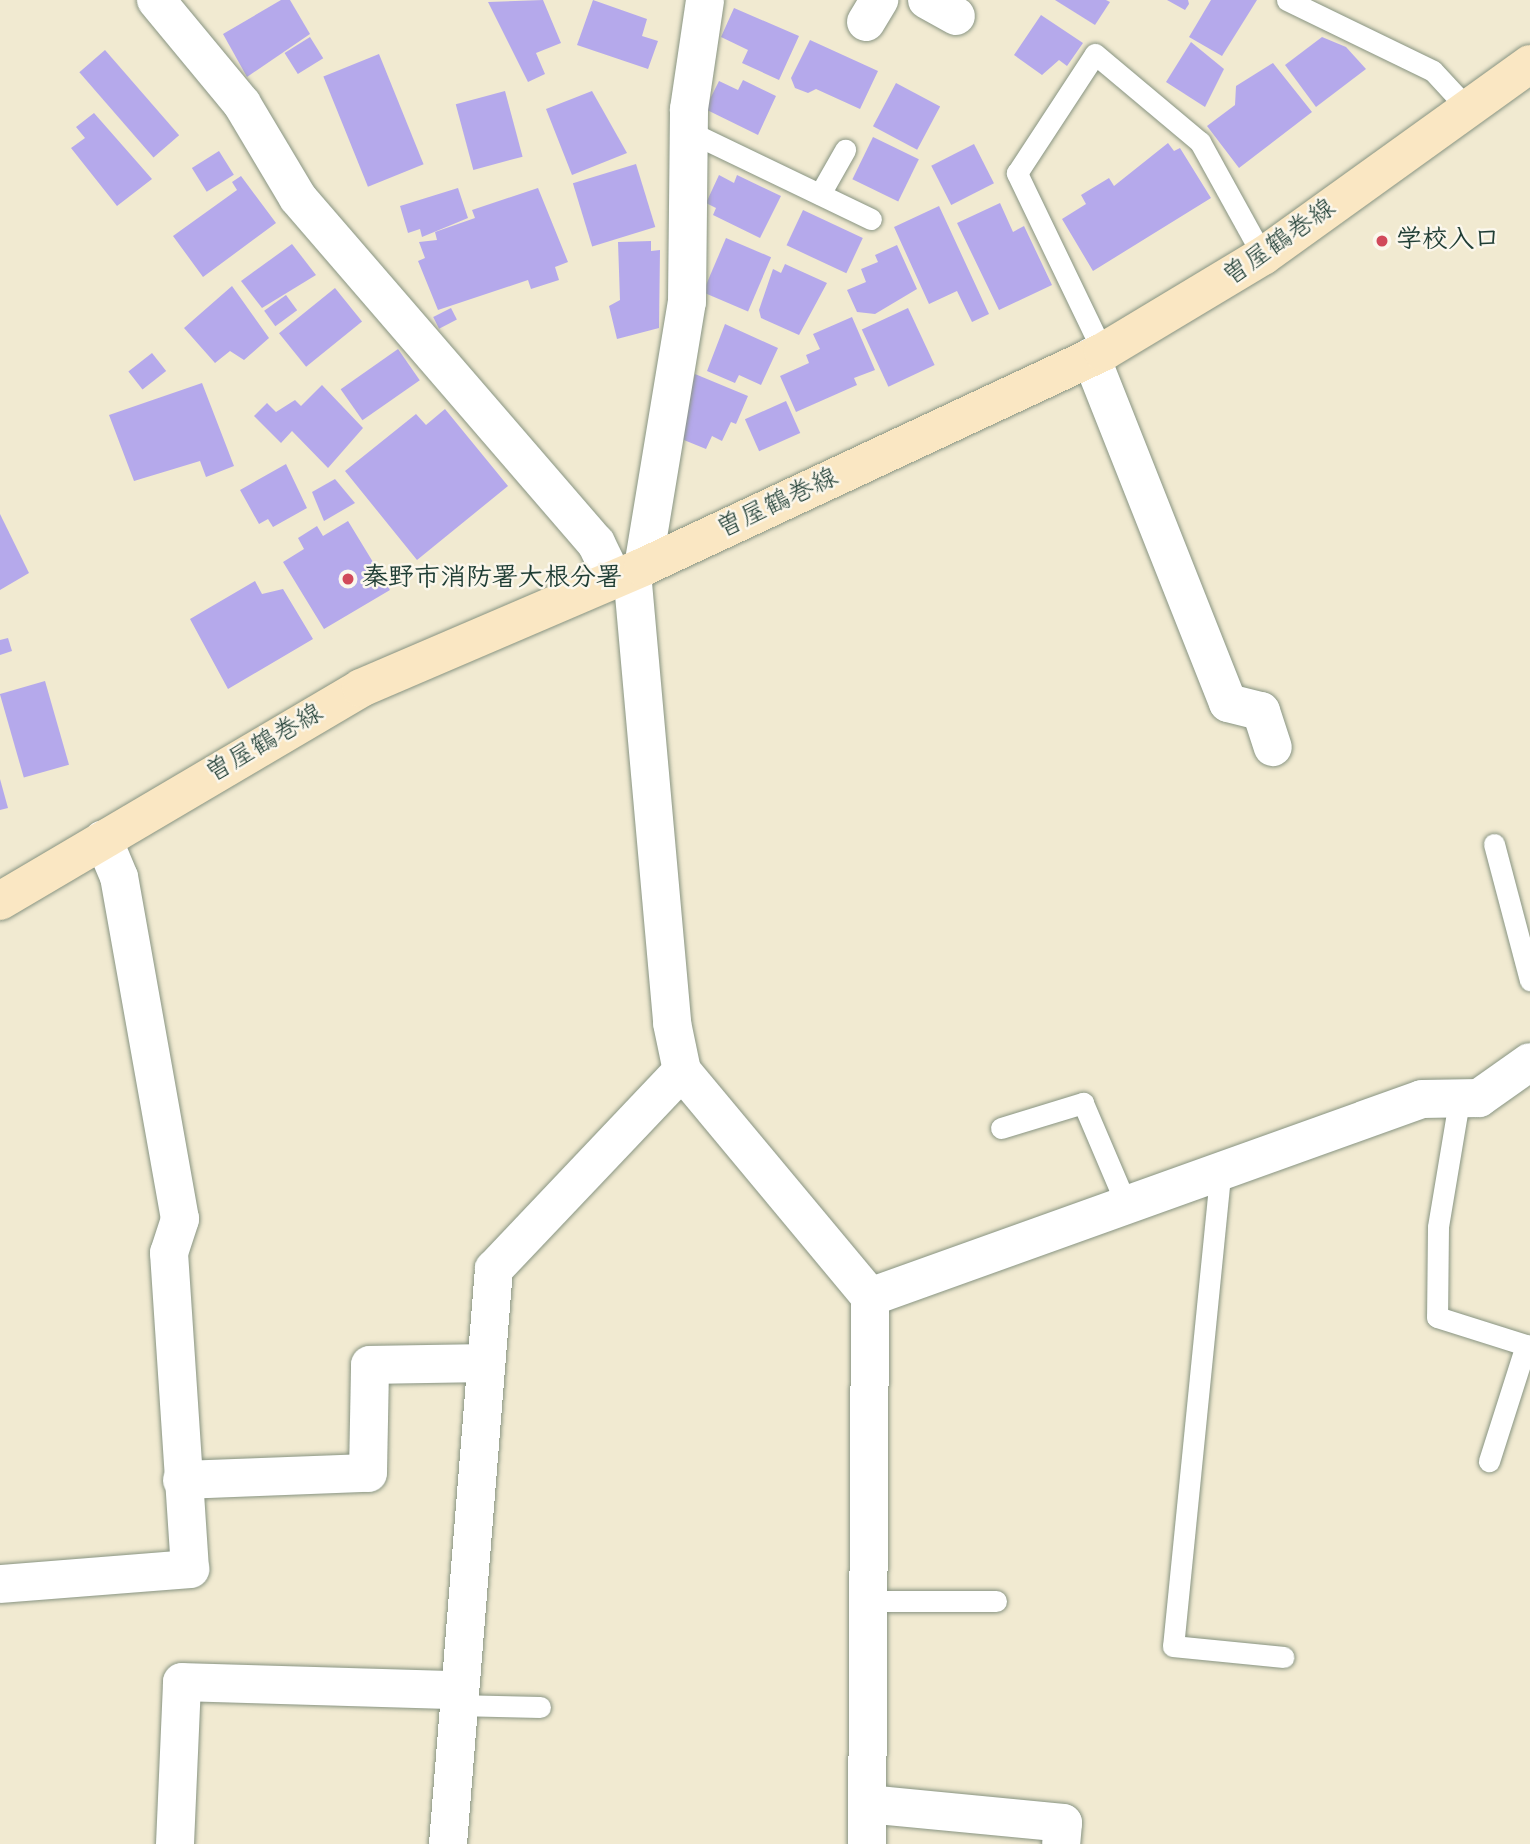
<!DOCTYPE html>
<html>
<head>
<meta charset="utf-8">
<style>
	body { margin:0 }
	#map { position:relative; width:1530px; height:1844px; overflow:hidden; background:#f1ead1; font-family:Mynerve,"Klee One",sans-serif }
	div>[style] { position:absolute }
	.building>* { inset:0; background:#b5a9eb; transform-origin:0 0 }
	.roads { filter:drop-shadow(0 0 2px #889482) drop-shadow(0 0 2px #889482) }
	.lane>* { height:21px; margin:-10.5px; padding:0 10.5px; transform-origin:10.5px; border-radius:10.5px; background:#fff }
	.street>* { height:38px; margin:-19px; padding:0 19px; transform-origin:19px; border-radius:19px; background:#fff }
	.secondary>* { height:38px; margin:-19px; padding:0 19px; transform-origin:19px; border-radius:19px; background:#fae7c3 }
	.dots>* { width:19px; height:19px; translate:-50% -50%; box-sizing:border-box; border:4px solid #fbf7ec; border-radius:50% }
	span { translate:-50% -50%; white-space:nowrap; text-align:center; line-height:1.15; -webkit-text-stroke:5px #fbf7ec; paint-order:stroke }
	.poi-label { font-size:26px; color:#1f3d34; font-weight:700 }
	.left { translate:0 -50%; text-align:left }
	.street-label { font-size:26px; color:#1f3d34 }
</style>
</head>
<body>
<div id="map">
	<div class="building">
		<div style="clip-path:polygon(281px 0,290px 0,310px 34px,247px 77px,223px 34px)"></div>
		<div style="clip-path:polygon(543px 0,561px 43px,536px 53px,545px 74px,528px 82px,488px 2px)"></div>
		<div style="clip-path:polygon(593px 0,647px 19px,642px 36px,658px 41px,648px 69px,577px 45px)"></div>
		<div style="clip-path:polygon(1055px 0,1106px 0,1110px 2px,1095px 25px)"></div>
		<div style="clip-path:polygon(1167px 0,1188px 0,1189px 4px,1185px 10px)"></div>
		<div style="clip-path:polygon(1211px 0,1257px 0,1222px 56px,1189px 37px)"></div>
		<div style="clip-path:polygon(734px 8px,799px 36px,779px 80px,742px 63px,748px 50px,721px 37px)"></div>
		<div style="clip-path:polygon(1041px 15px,1083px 43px,1067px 66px,1059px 60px,1042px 75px,1014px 55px)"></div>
		<div style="left:310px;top:37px;width:25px;height:30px;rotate:58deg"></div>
		<div style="clip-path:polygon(1322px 37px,1346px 47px,1366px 69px,1316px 107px,1285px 65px)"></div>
		<div style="clip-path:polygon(810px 40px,878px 71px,860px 109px,816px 89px,808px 93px,795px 88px,791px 78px)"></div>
		<div style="clip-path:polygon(1191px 42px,1224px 69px,1205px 107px,1166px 82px)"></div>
		<div style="left:105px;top:50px;width:113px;height:34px;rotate:49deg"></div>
		<div style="left:379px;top:54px;width:119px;height:60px;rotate:68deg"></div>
		<div style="clip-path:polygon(1273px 63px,1312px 112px,1239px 168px,1207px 126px,1235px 105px,1236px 86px)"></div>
		<div style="clip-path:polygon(743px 80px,776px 96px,758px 135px,705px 109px,719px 81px,738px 90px)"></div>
		<div style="left:896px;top:83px;width:50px;height:49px;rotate:28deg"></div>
		<div style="left:505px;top:91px;width:68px;height:51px;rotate:75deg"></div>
		<div style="clip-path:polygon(592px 91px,627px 153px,572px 175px,546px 109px)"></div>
		<div style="clip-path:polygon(94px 113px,152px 179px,117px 206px,71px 148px,85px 138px,76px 127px)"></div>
		<div style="left:873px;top:137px;width:51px;height:47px;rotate:26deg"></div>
		<div style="clip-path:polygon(1168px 143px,1174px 151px,1180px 148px,1211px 198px,1093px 271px,1062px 219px,1086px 204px,1081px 195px,1109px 178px,1114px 186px)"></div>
		<div style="left:974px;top:144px;width:44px;height:48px;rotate:63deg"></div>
		<div style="left:219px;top:151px;width:28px;height:32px;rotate:58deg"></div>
		<div style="left:636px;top:164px;width:66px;height:66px;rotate:73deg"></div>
		<div style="clip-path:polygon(719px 175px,734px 183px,737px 175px,781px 196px,760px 238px,713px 215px,716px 208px,706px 203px)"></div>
		<div style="clip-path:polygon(241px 176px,276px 223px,203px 277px,173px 236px,237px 190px,232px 182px)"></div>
		<div style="clip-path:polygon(458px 188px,468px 218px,422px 237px,420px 229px,408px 233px,400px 206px)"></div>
		<div style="clip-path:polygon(538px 188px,568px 262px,555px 267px,559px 280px,531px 289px,528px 280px,438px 310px,418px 261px,425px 258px,419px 242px,437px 240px,435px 232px,475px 218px,472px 210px)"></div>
		<div style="clip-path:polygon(1000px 203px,1013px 232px,1024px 226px,1052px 285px,999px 310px,957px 223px)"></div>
		<div style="clip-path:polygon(939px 206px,989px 314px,972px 322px,957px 291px,929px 304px,894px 227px)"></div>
		<div style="left:803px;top:210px;width:66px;height:39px;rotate:25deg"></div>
		<div style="left:726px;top:238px;width:49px;height:59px;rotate:23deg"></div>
		<div style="clip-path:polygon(651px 241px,651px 251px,660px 250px,659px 328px,617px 339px,609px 306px,620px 300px,618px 242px)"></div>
		<div style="clip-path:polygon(292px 244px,316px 275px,262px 308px,241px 281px)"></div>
		<div style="clip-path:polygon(897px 245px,917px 289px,875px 314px,857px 312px,847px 290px,866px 282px,861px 269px,878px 262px,875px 255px)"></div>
		<div style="clip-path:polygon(785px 264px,827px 283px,799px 335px,761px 318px,759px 310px,773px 269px,781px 273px)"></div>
		<div style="clip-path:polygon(232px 286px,269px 338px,244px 360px,230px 351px,215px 363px,184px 328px)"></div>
		<div style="left:335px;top:288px;width:43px;height:72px;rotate:51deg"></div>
		<div style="left:286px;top:295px;width:19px;height:27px;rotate:54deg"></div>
		<div style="left:451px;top:308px;width:13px;height:20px;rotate:63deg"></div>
		<div style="left:908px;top:308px;width:63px;height:51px;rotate:65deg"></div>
		<div style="clip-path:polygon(852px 317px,875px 370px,854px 378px,857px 385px,796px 412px,780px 376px,809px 363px,806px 355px,820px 349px,813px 334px)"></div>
		<div style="clip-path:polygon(725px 324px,778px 348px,761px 385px,739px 375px,735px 383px,707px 371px)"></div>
		<div style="left:398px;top:349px;width:38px;height:70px;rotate:55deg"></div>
		<div style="left:152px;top:353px;width:23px;height:30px;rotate:52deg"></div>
		<div style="clip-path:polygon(695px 374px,748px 396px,736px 424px,731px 422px,722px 441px,712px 436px,706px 449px,679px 438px)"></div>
		<div style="clip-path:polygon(202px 383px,234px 466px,206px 477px,200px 461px,134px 481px,109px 415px)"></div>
		<div style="clip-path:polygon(322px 385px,363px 428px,328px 468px,292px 431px,281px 443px,254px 416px,267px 403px,276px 412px,295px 400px,301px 406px)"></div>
		<div style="left:786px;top:401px;width:35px;height:45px;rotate:66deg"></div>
		<div style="clip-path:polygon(445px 409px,508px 486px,417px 560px,345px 471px,416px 414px,426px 425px)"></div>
		<div style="clip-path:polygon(286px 464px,307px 508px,273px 527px,268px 519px,259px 524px,240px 490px)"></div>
		<div style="clip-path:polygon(335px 479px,355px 503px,324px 521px,312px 492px)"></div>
		<div style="clip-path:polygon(0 514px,29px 573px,0 590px)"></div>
		<div style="clip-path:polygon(348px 521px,390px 590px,324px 629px,283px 562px,304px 549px,298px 538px,317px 526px,323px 536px)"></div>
		<div style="clip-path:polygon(255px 581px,262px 594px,283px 589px,313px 639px,228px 689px,190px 619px)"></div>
		<div style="clip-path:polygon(8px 638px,12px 651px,0 655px,0 640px)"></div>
		<div style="left:45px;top:681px;width:87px;height:47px;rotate:74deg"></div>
		<div style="clip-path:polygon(0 779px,8px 808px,0 810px)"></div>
	</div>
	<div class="roads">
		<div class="lane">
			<div style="left:1287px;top:0;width:162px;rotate:25.9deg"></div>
			<div style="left:1433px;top:71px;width:53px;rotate:47.3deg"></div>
			<div style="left:688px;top:131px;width:203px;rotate:25.7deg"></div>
			<div style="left:820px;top:194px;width:51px;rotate:-60.4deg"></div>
			<div style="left:1103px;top:352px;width:199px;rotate:-115.7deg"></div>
			<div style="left:1017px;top:173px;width:142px;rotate:-56.8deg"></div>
			<div style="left:1095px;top:54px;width:137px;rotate:40deg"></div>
			<div style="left:1200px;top:142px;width:130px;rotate:61.1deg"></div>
			<div style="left:1494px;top:844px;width:141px;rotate:75.2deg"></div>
			<div style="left:1459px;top:1101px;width:128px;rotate:99.5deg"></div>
			<div style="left:1438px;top:1227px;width:90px;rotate:90.6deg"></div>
			<div style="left:1437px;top:1317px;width:93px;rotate:17.5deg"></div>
			<div style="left:1526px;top:1345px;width:122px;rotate:107.7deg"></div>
			<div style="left:1001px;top:1128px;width:86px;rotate:-17deg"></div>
			<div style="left:1083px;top:1103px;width:112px;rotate:66.9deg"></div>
			<div style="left:1220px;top:1176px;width:472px;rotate:95.7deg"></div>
			<div style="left:1173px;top:1646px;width:111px;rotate:5.7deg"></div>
			<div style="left:869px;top:1601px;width:127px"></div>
			<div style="left:455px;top:1705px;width:85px;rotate:1.3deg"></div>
		</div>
		<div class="street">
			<div style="left:156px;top:0;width:135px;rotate:50.4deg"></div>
			<div style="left:242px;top:104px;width:109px;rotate:59.2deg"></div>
			<div style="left:298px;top:198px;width:456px;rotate:49.2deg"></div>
			<div style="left:596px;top:543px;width:41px;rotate:64.1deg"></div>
			<div style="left:927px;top:0;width:33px;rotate:29deg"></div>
			<div style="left:866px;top:22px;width:26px;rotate:-59deg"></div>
			<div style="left:1091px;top:357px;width:372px;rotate:68.4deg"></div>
			<div style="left:1228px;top:703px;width:34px;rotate:14deg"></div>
			<div style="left:1261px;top:711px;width:38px;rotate:72deg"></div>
			<div style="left:643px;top:567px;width:269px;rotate:-80.6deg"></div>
			<div style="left:687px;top:302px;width:193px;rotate:-89.4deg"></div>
			<div style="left:689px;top:109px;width:110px;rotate:-81.6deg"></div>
			<div style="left:632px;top:572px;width:453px;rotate:84.9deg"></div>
			<div style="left:672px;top:1023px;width:49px;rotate:78.2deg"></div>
			<div style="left:682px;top:1071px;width:294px;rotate:50.2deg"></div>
			<div style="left:870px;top:1297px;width:547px;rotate:90.31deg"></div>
			<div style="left:870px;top:1297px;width:586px;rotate:-19.73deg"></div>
			<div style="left:1422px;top:1099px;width:57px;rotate:-1deg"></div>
			<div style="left:1479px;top:1098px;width:62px;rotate:-35.2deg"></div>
			<div style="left:182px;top:1480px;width:186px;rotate:-2.2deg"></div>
			<div style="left:368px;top:1473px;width:108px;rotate:-88.9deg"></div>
			<div style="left:370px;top:1365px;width:115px;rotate:-1deg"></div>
			<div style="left:0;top:1584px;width:191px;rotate:-4.5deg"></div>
			<div style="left:190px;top:1569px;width:317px;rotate:-93.8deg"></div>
			<div style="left:169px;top:1253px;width:36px;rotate:-72deg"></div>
			<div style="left:180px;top:1219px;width:347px;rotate:-100.1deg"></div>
			<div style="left:119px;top:877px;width:41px;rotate:-112.8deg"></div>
			<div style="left:867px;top:1804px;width:197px;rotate:5.5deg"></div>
			<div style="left:1063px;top:1823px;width:21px;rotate:95deg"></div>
			<div style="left:175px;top:1844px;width:162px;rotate:-87.5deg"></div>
			<div style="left:182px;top:1682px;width:274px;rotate:1.7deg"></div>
			<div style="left:448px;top:1844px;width:577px;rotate:-85.43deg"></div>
			<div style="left:494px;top:1269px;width:273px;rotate:-46.5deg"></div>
		</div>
		<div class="secondary">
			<div style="left:0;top:901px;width:419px;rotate:-30.5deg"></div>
			<div style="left:361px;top:688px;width:307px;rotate:-23.2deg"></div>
			<div style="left:643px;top:567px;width:508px;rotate:-25.05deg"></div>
			<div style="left:1103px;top:352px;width:187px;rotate:-31deg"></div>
			<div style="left:1263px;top:256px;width:329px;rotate:-35.7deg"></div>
		</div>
	</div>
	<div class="dots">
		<div style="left:1382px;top:241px;background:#d1495b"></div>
		<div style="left:348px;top:579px;background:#d1495b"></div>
	</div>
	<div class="poi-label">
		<span class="left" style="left:1396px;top:241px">学校入口</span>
		<span class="left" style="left:362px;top:579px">秦野市消防署大根分署</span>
	</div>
	<div class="street-label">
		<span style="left:1280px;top:243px;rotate:-35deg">曽屋鶴巻線</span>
		<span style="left:778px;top:504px;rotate:-25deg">曽屋鶴巻線</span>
		<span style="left:265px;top:744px;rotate:-30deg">曽屋鶴巻線</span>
	</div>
</div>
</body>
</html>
